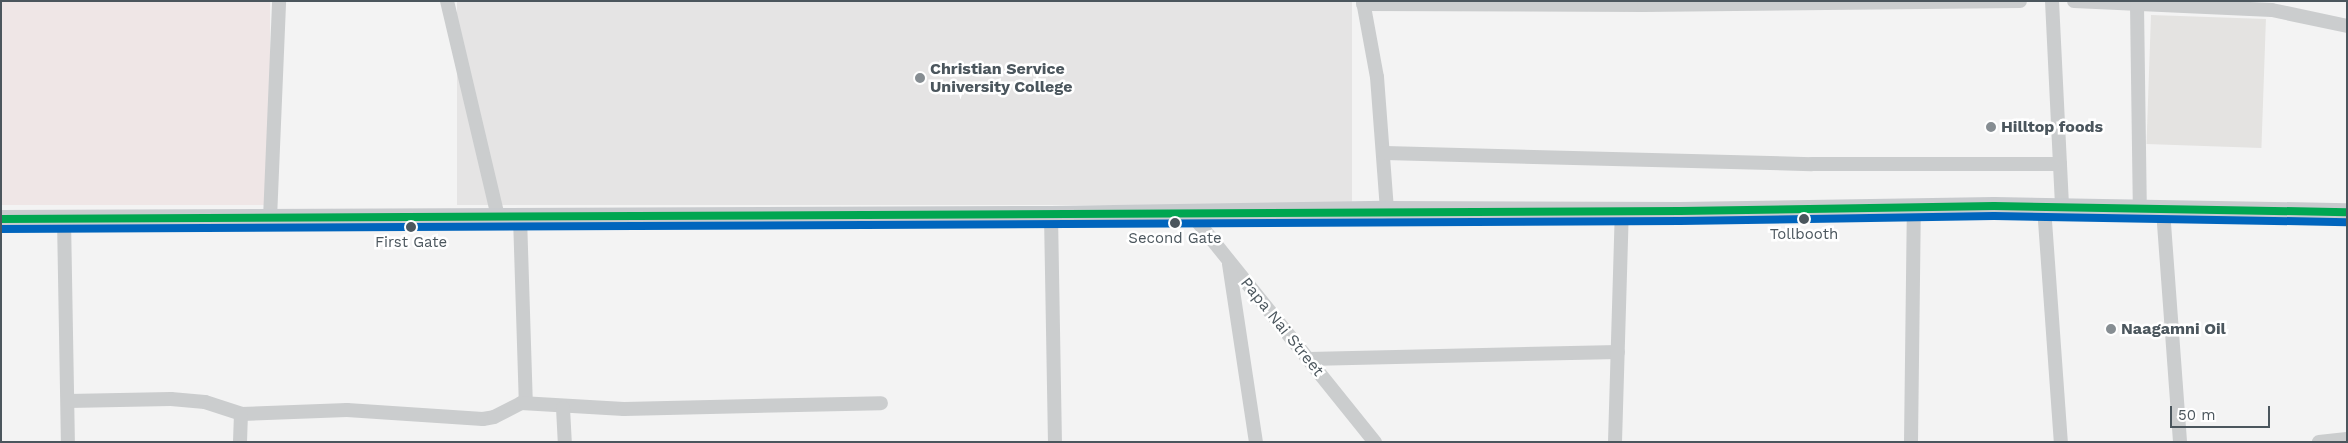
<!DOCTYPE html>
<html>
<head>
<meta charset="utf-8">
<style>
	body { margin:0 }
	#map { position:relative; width:2348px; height:443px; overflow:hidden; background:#f3f3f3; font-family:"Work Sans",sans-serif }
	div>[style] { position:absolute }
	.commercial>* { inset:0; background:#e4e3e1; transform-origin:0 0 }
	.education>* { inset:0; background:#e5e4e4; transform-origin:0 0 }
	.medical>* { inset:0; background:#efe6e6; transform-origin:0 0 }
	.minor>* { height:14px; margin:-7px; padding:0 7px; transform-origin:7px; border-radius:7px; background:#cbcdce }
	.major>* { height:18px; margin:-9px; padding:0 9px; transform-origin:9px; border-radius:9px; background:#c8cbce }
	.bus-1>* { height:8px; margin:-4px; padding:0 4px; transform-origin:4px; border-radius:4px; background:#00a651 }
	.bus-2>* { height:8px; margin:-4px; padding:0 4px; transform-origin:4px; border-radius:4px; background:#0065bd }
	.dots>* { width:14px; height:14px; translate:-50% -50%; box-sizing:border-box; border:2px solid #fff; border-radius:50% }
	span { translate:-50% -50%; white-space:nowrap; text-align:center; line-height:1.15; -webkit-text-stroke:5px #fff; paint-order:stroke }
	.bus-label { font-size:15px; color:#4b565d }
	.poi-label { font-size:16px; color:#4b565d; font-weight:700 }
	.left { translate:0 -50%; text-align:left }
	.street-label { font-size:16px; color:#4b565d }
	.frame { position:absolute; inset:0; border:2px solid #4b565d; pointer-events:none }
	.scale { position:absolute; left:2170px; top:406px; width:100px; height:22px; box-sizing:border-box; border:2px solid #4b565d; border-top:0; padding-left:6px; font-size:15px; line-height:18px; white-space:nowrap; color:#4b565d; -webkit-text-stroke:4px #fff; paint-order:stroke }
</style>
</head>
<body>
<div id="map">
	<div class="commercial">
		<div style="left:2151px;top:15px;width:115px;height:129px;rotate:2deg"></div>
	</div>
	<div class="education">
		<div style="left:457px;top:1px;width:895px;height:204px"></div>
	</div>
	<div class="medical">
		<div style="left:1px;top:1px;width:269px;height:204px"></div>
	</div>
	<div class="minor">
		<div style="left:447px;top:1px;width:221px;rotate:76.7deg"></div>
		<div style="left:1363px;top:1px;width:77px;rotate:79.6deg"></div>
		<div style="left:1377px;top:77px;width:133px;rotate:85.7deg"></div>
		<div style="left:2052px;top:1px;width:207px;rotate:87.2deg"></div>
		<div style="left:2074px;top:1px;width:198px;rotate:2.6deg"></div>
		<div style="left:2272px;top:10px;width:77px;rotate:12deg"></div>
		<div style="left:1363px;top:4px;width:281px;rotate:0.2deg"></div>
		<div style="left:1644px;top:5px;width:376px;rotate:-0.6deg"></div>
		<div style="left:2137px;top:5px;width:205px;rotate:89.2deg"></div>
		<div style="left:1385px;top:153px;width:427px;rotate:1.5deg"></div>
		<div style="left:1812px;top:164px;width:248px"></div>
		<div style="left:2044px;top:207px;width:236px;rotate:85.9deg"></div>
		<div style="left:2163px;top:210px;width:233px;rotate:85.8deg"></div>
		<div style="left:1189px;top:211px;width:297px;rotate:51.2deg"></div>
		<div style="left:1051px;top:215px;width:227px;rotate:89deg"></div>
		<div style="left:520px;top:217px;width:186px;rotate:88.2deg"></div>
		<div style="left:64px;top:219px;width:223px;rotate:89deg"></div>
		<div style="left:270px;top:219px;width:218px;rotate:-87.6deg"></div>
		<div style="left:1229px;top:264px;width:180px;rotate:81.4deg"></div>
		<div style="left:1309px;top:359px;width:309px;rotate:-1.3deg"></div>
		<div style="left:68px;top:401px;width:103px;rotate:-1.1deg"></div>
		<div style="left:171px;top:399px;width:34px;rotate:5deg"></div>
		<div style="left:205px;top:402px;width:38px;rotate:18deg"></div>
		<div style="left:241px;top:414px;width:106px;rotate:-2.2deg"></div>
		<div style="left:347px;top:410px;width:136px;rotate:3.8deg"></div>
		<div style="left:483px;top:419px;width:11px;rotate:-10deg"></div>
		<div style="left:494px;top:417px;width:30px;rotate:-27deg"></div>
		<div style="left:521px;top:403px;width:103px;rotate:3.3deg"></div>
		<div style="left:624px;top:409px;width:257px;rotate:-1.3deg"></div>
		<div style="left:563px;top:408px;width:34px;rotate:87deg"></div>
		<div style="left:240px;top:442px;width:28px;rotate:-88deg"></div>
		<div style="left:1615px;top:442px;width:232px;rotate:-88.3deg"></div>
		<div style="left:1911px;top:442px;width:234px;rotate:-89.3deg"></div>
		<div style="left:2319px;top:442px;width:28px;rotate:-6deg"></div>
	</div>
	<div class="major">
		<div style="left:1px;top:219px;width:1050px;rotate:-0.22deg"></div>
		<div style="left:1051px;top:215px;width:336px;rotate:-0.9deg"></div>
		<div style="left:1387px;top:210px;width:293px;rotate:0.2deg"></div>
		<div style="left:1680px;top:211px;width:314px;rotate:-0.9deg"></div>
		<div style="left:1994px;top:206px;width:353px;rotate:1deg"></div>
	</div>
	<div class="bus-1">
		<div style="left:1px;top:219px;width:1679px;rotate:-0.27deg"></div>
		<div style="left:1680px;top:211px;width:314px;rotate:-0.9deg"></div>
		<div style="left:1994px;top:206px;width:353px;rotate:1deg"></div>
	</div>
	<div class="bus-2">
		<div style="left:1px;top:229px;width:1679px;rotate:-0.27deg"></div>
		<div style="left:1680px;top:221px;width:314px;rotate:-0.9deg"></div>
		<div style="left:1994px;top:216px;width:353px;rotate:1deg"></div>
	</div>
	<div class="dots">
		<div style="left:920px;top:78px;background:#868d92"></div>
		<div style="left:1991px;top:127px;background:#868d92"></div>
		<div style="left:1804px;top:219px;background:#4b565d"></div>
		<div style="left:1175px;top:223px;background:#4b565d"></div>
		<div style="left:411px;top:227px;background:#4b565d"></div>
		<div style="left:2111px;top:329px;background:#868d92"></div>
	</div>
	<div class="bus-label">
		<span style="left:1804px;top:235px">Tollbooth</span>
		<span style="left:1175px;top:239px">Second Gate</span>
		<span style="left:411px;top:243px">First Gate</span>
	</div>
	<div class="poi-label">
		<span class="left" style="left:930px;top:78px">Christian Service<br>University College</span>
		<span class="left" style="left:2001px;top:127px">Hilltop foods</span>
		<span class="left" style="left:2121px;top:329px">Naagamni Oil</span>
	</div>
	<div class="street-label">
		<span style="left:1282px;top:327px;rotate:51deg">Papa Nai Street</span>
	</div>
	<div class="frame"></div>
	<div class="scale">50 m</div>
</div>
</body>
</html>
